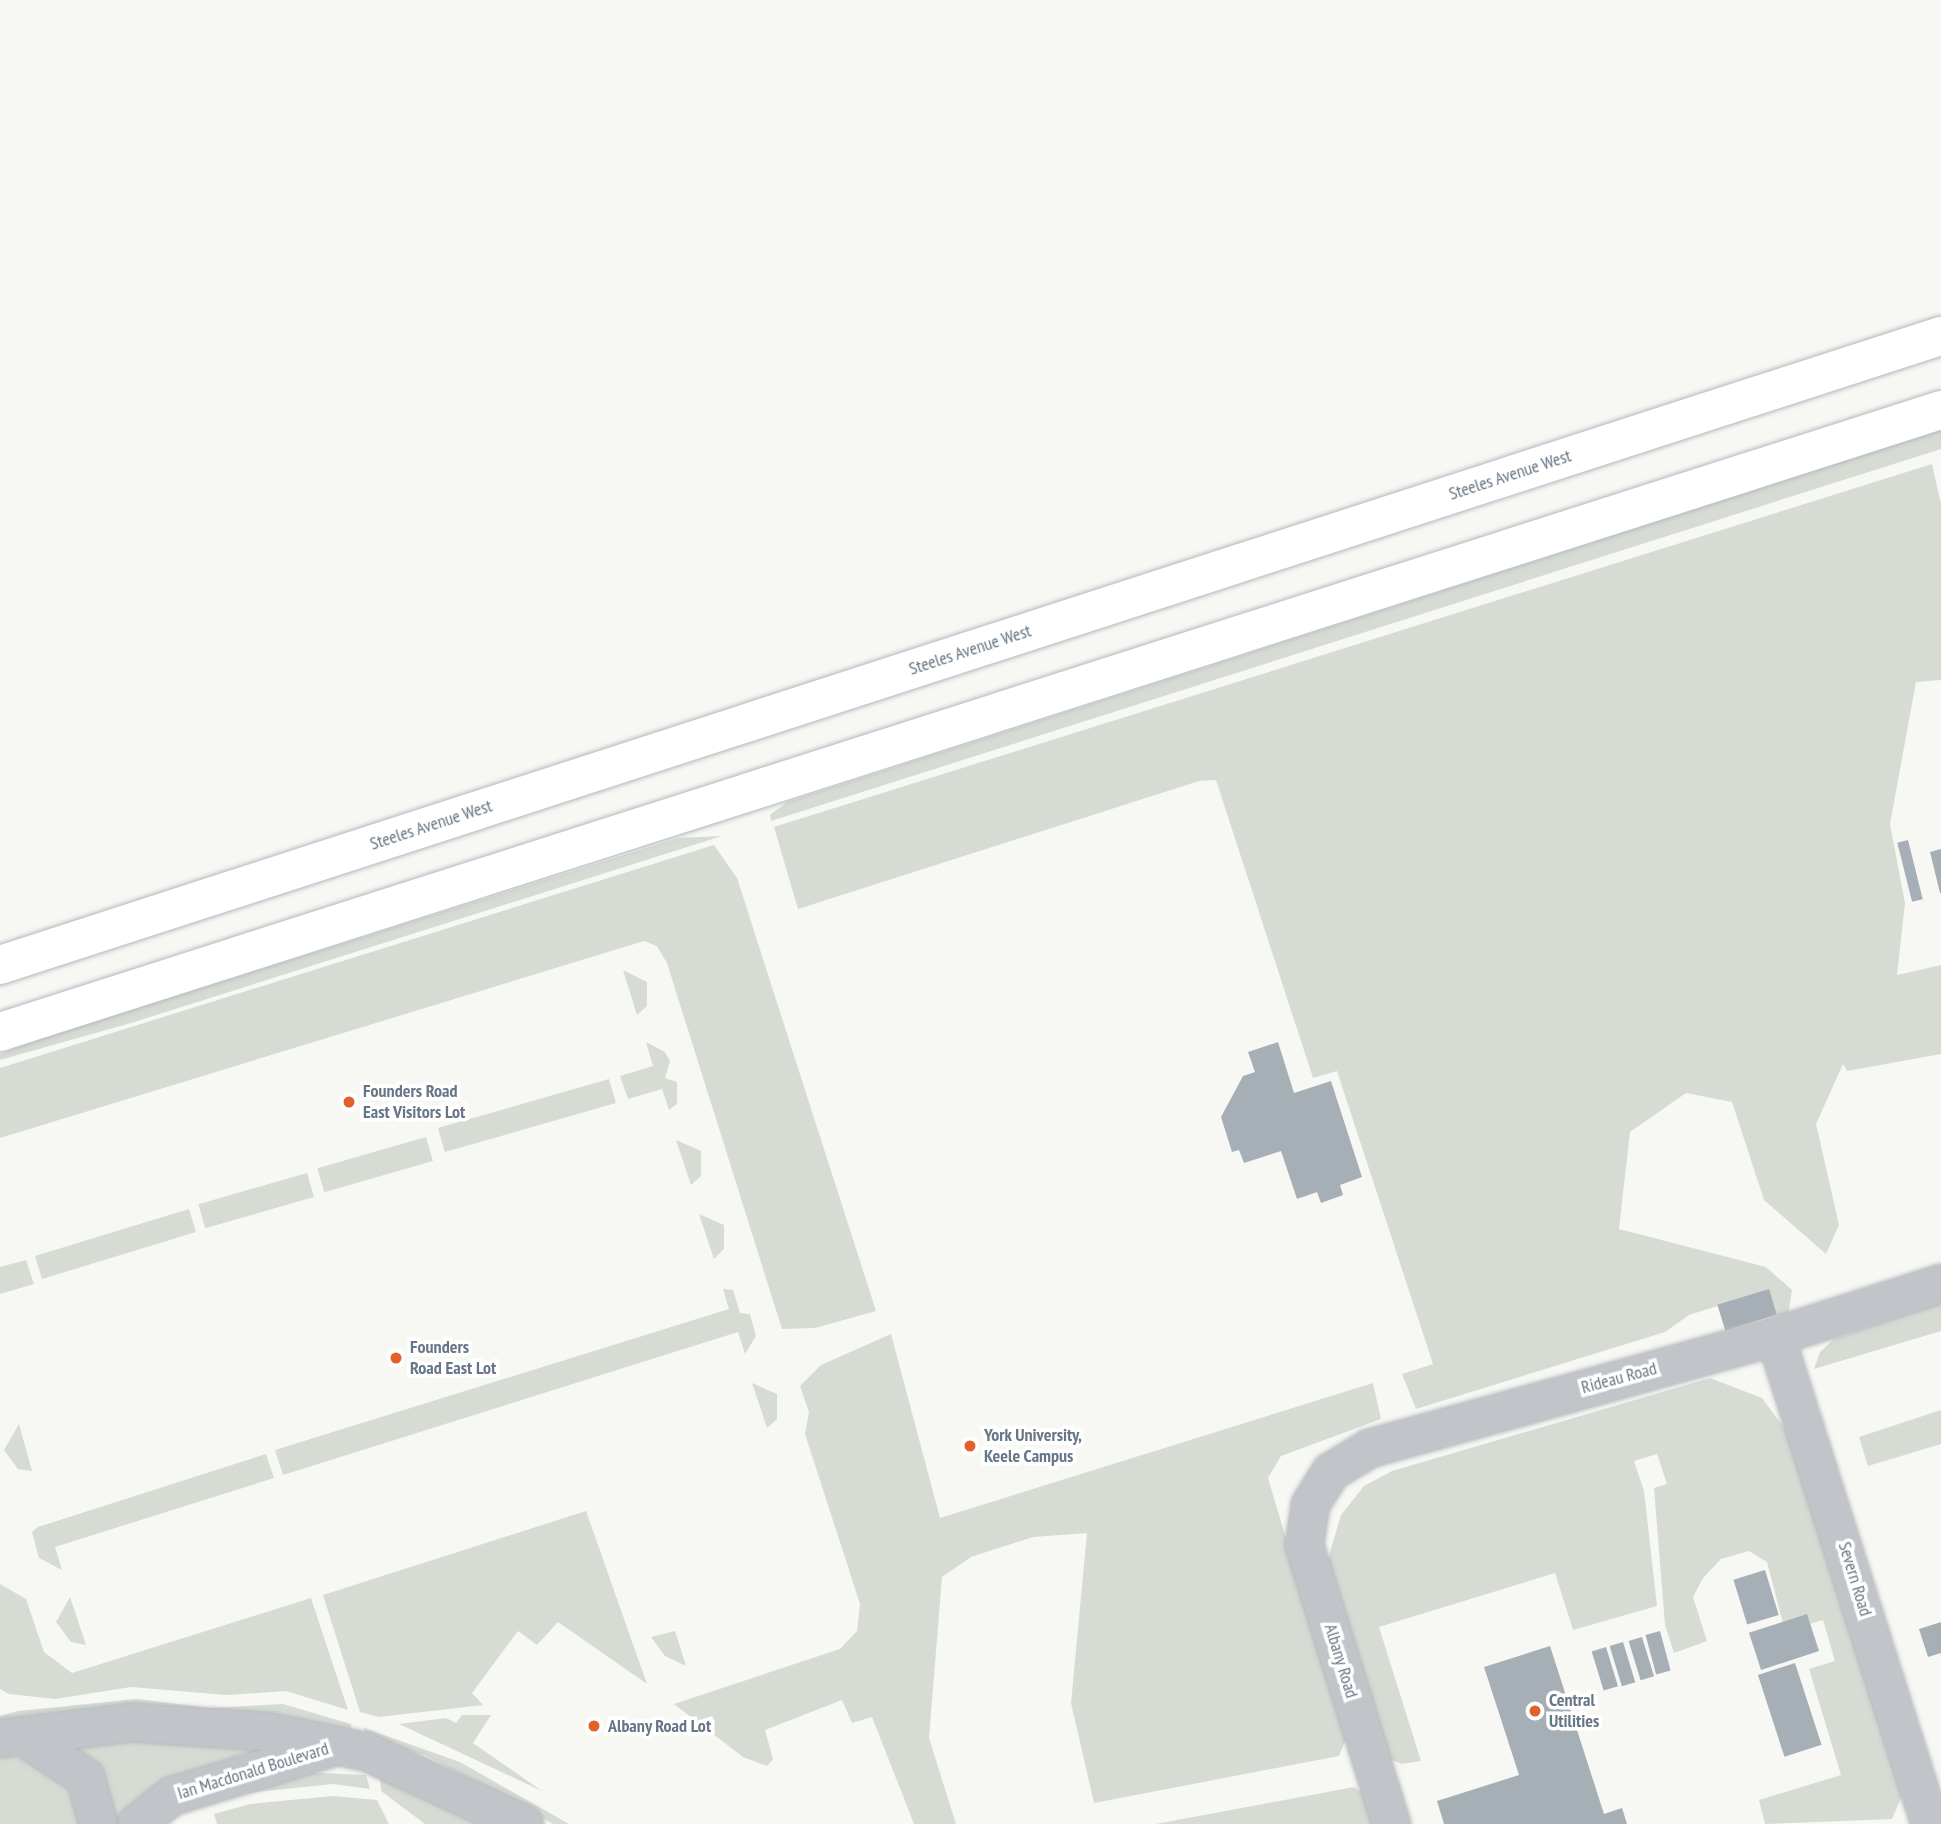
<!DOCTYPE html>
<html>
<head>
<meta charset="utf-8">
<style>
	body { margin:0 }
	#map { position:relative; width:1941px; height:1824px; overflow:hidden; background:#f7f7f4; font-family:"PT Sans Narrow",sans-serif }
	div>[style] { position:absolute }
	.green>* { inset:0; background:#d6dcd4; transform-origin:0 0 }
	.building>* { inset:0; background:#a7afb6; transform-origin:0 0 }
	.roads { filter:drop-shadow(0 0 2px #b4b8bc) drop-shadow(0 0 2px #b4b8bc) }
	.minor>* { height:37px; margin:-18.5px; padding:0 18.5px; transform-origin:18.5px; border-radius:18.5px; background:#c1c4c8 }
	.major>* { height:38px; margin:-19px; padding:0 19px; transform-origin:19px; border-radius:19px; background:#fff }
	.dots>* { width:19px; height:19px; translate:-50% -50%; box-sizing:border-box; border:4px solid #fff; border-radius:50% }
	span { translate:-50% -50%; white-space:nowrap; text-align:center; line-height:1.15; -webkit-text-stroke:7px #fff; paint-order:stroke }
	.street-label { font-size:18px; color:#677685 }
	.poi-label { font-size:18px; color:#677685; font-weight:700 }
	.left { translate:0 -50%; text-align:left }
</style>
</head>
<body>
<div id="map">
	<div class="green">
		<div style="clip-path:polygon(1941px 430px,1941px 449px,771px 821px,770px 815px,787px 802px)"></div>
		<div style="clip-path:polygon(1932px 464px,1941px 504px,1941px 680px,1916px 682px,1890px 824px,1905px 903px,1897px 975px,1941px 965px,1941px 1054px,1847px 1071px,1843px 1064px,1816px 1124px,1839px 1225px,1826px 1254px,1764px 1200px,1732px 1102px,1686px 1093px,1630px 1132px,1619px 1229px,1766px 1267px,1792px 1290px,1788px 1315px,1777px 1315px,1768px 1290px,1689px 1315px,1665px 1332px,1416px 1409px,1402px 1374px,1433px 1364px,1337px 1071px,1313px 1078px,1216px 780px,1199px 781px,798px 909px,774px 827px)"></div>
		<div style="clip-path:polygon(722px 836px,131px 1023px,0 1060px,0 1054px,40px 1039px,678px 838px)"></div>
		<div style="clip-path:polygon(714px 845px,737px 878px,876px 1311px,815px 1328px,782px 1329px,667px 963px,657px 946px,644px 941px,0 1138px,0 1068px)"></div>
		<div style="clip-path:polygon(623px 970px,647px 982px,647px 1006px,637px 1015px)"></div>
		<div style="clip-path:polygon(646px 1042px,665px 1052px,670px 1061px,665px 1078px,677px 1082px,677px 1104px,669px 1110px,662px 1089px,628px 1099px,620px 1076px,653px 1066px)"></div>
		<div style="left:609px;top:1079px;width:25px;height:178px;rotate:74deg"></div>
		<div style="left:426px;top:1137px;width:25px;height:113px;rotate:74deg"></div>
		<div style="clip-path:polygon(676px 1140px,701px 1151px,701px 1176px,691px 1185px)"></div>
		<div style="left:307px;top:1173px;width:25px;height:113px;rotate:74deg"></div>
		<div style="left:189px;top:1209px;width:24px;height:161px;rotate:73deg"></div>
		<div style="clip-path:polygon(699px 1214px,724px 1225px,724px 1249px,714px 1259px)"></div>
		<div style="clip-path:polygon(26px 1260px,34px 1284px,0 1294px,0 1267px)"></div>
		<div style="clip-path:polygon(723px 1289px,733px 1290px,740px 1313px,750px 1314px,756px 1336px,745px 1354px,738px 1332px,283px 1475px,275px 1450px,729px 1309px)"></div>
		<div style="clip-path:polygon(1941px 1302px,1941px 1331px,1814px 1369px,1820px 1352px,1834px 1339px)"></div>
		<div style="clip-path:polygon(891px 1334px,940px 1518px,1373px 1383px,1381px 1419px,1281px 1456px,1268px 1478px,1346px 1739px,1339px 1756px,1094px 1803px,1071px 1703px,1087px 1533px,1033px 1537px,971px 1557px,942px 1577px,929px 1738px,956px 1824px,914px 1824px,872px 1717px,852px 1723px,842px 1700px,765px 1730px,773px 1759px,767px 1766px,743px 1757px,674px 1704px,840px 1649px,857px 1631px,860px 1604px,805px 1434px,809px 1412px,800px 1386px,821px 1365px)"></div>
		<div style="clip-path:polygon(1710px 1378px,1762px 1398px,1794px 1441px,1904px 1791px,1892px 1819px,1765px 1824px,1759px 1800px,1841px 1775px,1809px 1669px,1835px 1661px,1823px 1620px,1785px 1631px,1767px 1562px,1749px 1551px,1721px 1559px,1703px 1578px,1693px 1597px,1707px 1641px,1674px 1653px,1665px 1625px,1654px 1488px,1667px 1484px,1657px 1454px,1634px 1461px,1644px 1491px,1657px 1606px,1573px 1630px,1555px 1573px,1379px 1627px,1421px 1761px,1402px 1764px,1384px 1757px,1326px 1566px,1341px 1515px,1364px 1486px,1392px 1471px)"></div>
		<div style="clip-path:polygon(752px 1383px,777px 1394px,777px 1419px,767px 1428px)"></div>
		<div style="clip-path:polygon(1941px 1410px,1941px 1444px,1868px 1466px,1859px 1437px)"></div>
		<div style="clip-path:polygon(19px 1424px,32px 1471px,18px 1469px,4px 1450px)"></div>
		<div style="clip-path:polygon(266px 1454px,274px 1478px,55px 1547px,62px 1570px,39px 1558px,32px 1532px,38px 1527px)"></div>
		<div style="clip-path:polygon(586px 1511px,647px 1684px,558px 1622px,537px 1645px,518px 1631px,472px 1693px,483px 1705px,379px 1717px,360px 1712px,323px 1595px)"></div>
		<div style="clip-path:polygon(0 1584px,26px 1599px,44px 1652px,72px 1673px,311px 1598px,348px 1710px,286px 1691px,226px 1695px,131px 1687px,55px 1699px,9px 1694px,0 1689px)"></div>
		<div style="clip-path:polygon(70px 1597px,86px 1645px,71px 1642px,56px 1622px)"></div>
		<div style="clip-path:polygon(675px 1631px,686px 1666px,665px 1656px,651px 1637px)"></div>
		<div style="clip-path:polygon(137px 1699px,210px 1708px,283px 1704px,351px 1724px,352px 1734px,0 1722px,0 1716px,18px 1711px)"></div>
		<div style="clip-path:polygon(462px 1715px,491px 1715px,473px 1743px,542px 1791px,399px 1724px,446px 1718px,456px 1723px)"></div>
		<div style="clip-path:polygon(364px 1728px,460px 1762px,569px 1824px,553px 1824px,427px 1756px,368px 1738px)"></div>
		<div style="clip-path:polygon(91px 1734px,275px 1749px,246px 1753px,181px 1777px,119px 1824px,107px 1824px,57px 1738px)"></div>
		<div style="clip-path:polygon(0 1755px,32px 1758px,69px 1777px,86px 1824px,0 1824px)"></div>
		<div style="clip-path:polygon(299px 1772px,366px 1775px,370px 1789px,333px 1784px,238px 1794px)"></div>
		<div style="clip-path:polygon(380px 1777px,483px 1824px,425px 1824px,381px 1791px)"></div>
		<div style="clip-path:polygon(1354px 1787px,1363px 1793px,1374px 1824px,1156px 1824px)"></div>
		<div style="clip-path:polygon(333px 1796px,377px 1800px,389px 1824px,217px 1824px,214px 1814px,250px 1804px)"></div>
	</div>
	<div class="building">
		<div style="left:1908px;top:840px;width:61px;height:11px;rotate:76deg"></div>
		<div style="clip-path:polygon(1941px 849px,1941px 893px,1940px 893px,1930px 852px)"></div>
		<div style="clip-path:polygon(1278px 1042px,1294px 1093px,1331px 1081px,1362px 1177px,1340px 1185px,1343px 1195px,1321px 1203px,1317px 1192px,1297px 1199px,1281px 1151px,1244px 1163px,1239px 1150px,1232px 1152px,1221px 1117px,1243px 1076px,1255px 1072px,1248px 1052px)"></div>
		<div style="left:1769px;top:1289px;width:27px;height:54px;rotate:73deg"></div>
		<div style="left:1765px;top:1570px;width:47px;height:33px;rotate:73deg"></div>
		<div style="left:1807px;top:1614px;width:39px;height:61px;rotate:72deg"></div>
		<div style="clip-path:polygon(1941px 1622px,1941px 1653px,1928px 1657px,1919px 1629px)"></div>
		<div style="left:1660px;top:1631px;width:41px;height:15px;rotate:75deg"></div>
		<div style="left:1642px;top:1637px;width:41px;height:14px;rotate:73deg"></div>
		<div style="left:1623px;top:1642px;width:42px;height:14px;rotate:73deg"></div>
		<div style="clip-path:polygon(1550px 1646px,1604px 1814px,1622px 1808px,1627px 1824px,1444px 1824px,1437px 1801px,1519px 1775px,1484px 1667px)"></div>
		<div style="left:1606px;top:1647px;width:41px;height:15px;rotate:73deg"></div>
		<div style="left:1795px;top:1663px;width:86px;height:39px;rotate:72deg"></div>
	</div>
	<div class="roads">
		<div class="minor">
			<div style="left:1775px;top:1336px;width:512px;rotate:72.38deg"></div>
			<div style="left:0;top:1738px;width:131px;rotate:-7deg"></div>
			<div style="left:130px;top:1722px;width:135px;rotate:3.8deg"></div>
			<div style="left:265px;top:1731px;width:102px;rotate:11.3deg"></div>
			<div style="left:365px;top:1751px;width:175px;rotate:24.7deg"></div>
			<div style="left:27px;top:1739px;width:69px;rotate:33.2deg"></div>
			<div style="left:85px;top:1777px;width:49px;rotate:74.5deg"></div>
			<div style="left:136px;top:1824px;width:45px;rotate:-38.7deg"></div>
			<div style="left:171px;top:1796px;width:168px;rotate:-16.9deg"></div>
			<div style="left:1391px;top:1824px;width:293px;rotate:-107.3deg"></div>
			<div style="left:1304px;top:1544px;width:40px;rotate:-81.5deg"></div>
			<div style="left:1310px;top:1504px;width:39px;rotate:-58deg"></div>
			<div style="left:1331px;top:1471px;width:44px;rotate:-31.2deg"></div>
			<div style="left:1369px;top:1448px;width:421px;rotate:-15.4deg"></div>
			<div style="left:1775px;top:1336px;width:174px;rotate:-17.7deg"></div>
		</div>
		<div class="major">
			<div style="left:0;top:965px;width:2040px;rotate:-17.96deg"></div>
			<div style="left:0;top:1032px;width:2038px;rotate:-17.77deg"></div>
		</div>
	</div>
	<div class="dots">
		<div style="left:349px;top:1102px;background:#e2602a"></div>
		<div style="left:396px;top:1358px;background:#e2602a"></div>
		<div style="left:970px;top:1446px;background:#e2602a"></div>
		<div style="left:1535px;top:1711px;background:#e2602a"></div>
		<div style="left:594px;top:1726px;background:#e2602a"></div>
	</div>
	<div class="street-label">
		<span style="left:1510px;top:475px;rotate:-18deg">Steeles Avenue West</span>
		<span style="left:970px;top:650px;rotate:-18deg">Steeles Avenue West</span>
		<span style="left:431px;top:825px;rotate:-18deg">Steeles Avenue West</span>
		<span style="left:1619px;top:1378px;rotate:-15deg">Rideau Road</span>
		<span style="left:1855px;top:1579px;rotate:73deg">Severn Road</span>
		<span style="left:1341px;top:1661px;rotate:73deg">Albany Road</span>
		<span style="left:253px;top:1771px;rotate:-17deg">Ian Macdonald Boulevard</span>
	</div>
	<div class="poi-label">
		<span class="left" style="left:363px;top:1102px">Founders Road<br>East Visitors Lot</span>
		<span class="left" style="left:410px;top:1358px">Founders<br>Road East Lot</span>
		<span class="left" style="left:984px;top:1446px">York University,<br>Keele Campus</span>
		<span class="left" style="left:1549px;top:1711px">Central<br>Utilities</span>
		<span class="left" style="left:608px;top:1726px">Albany Road Lot</span>
	</div>
</div>
</body>
</html>
